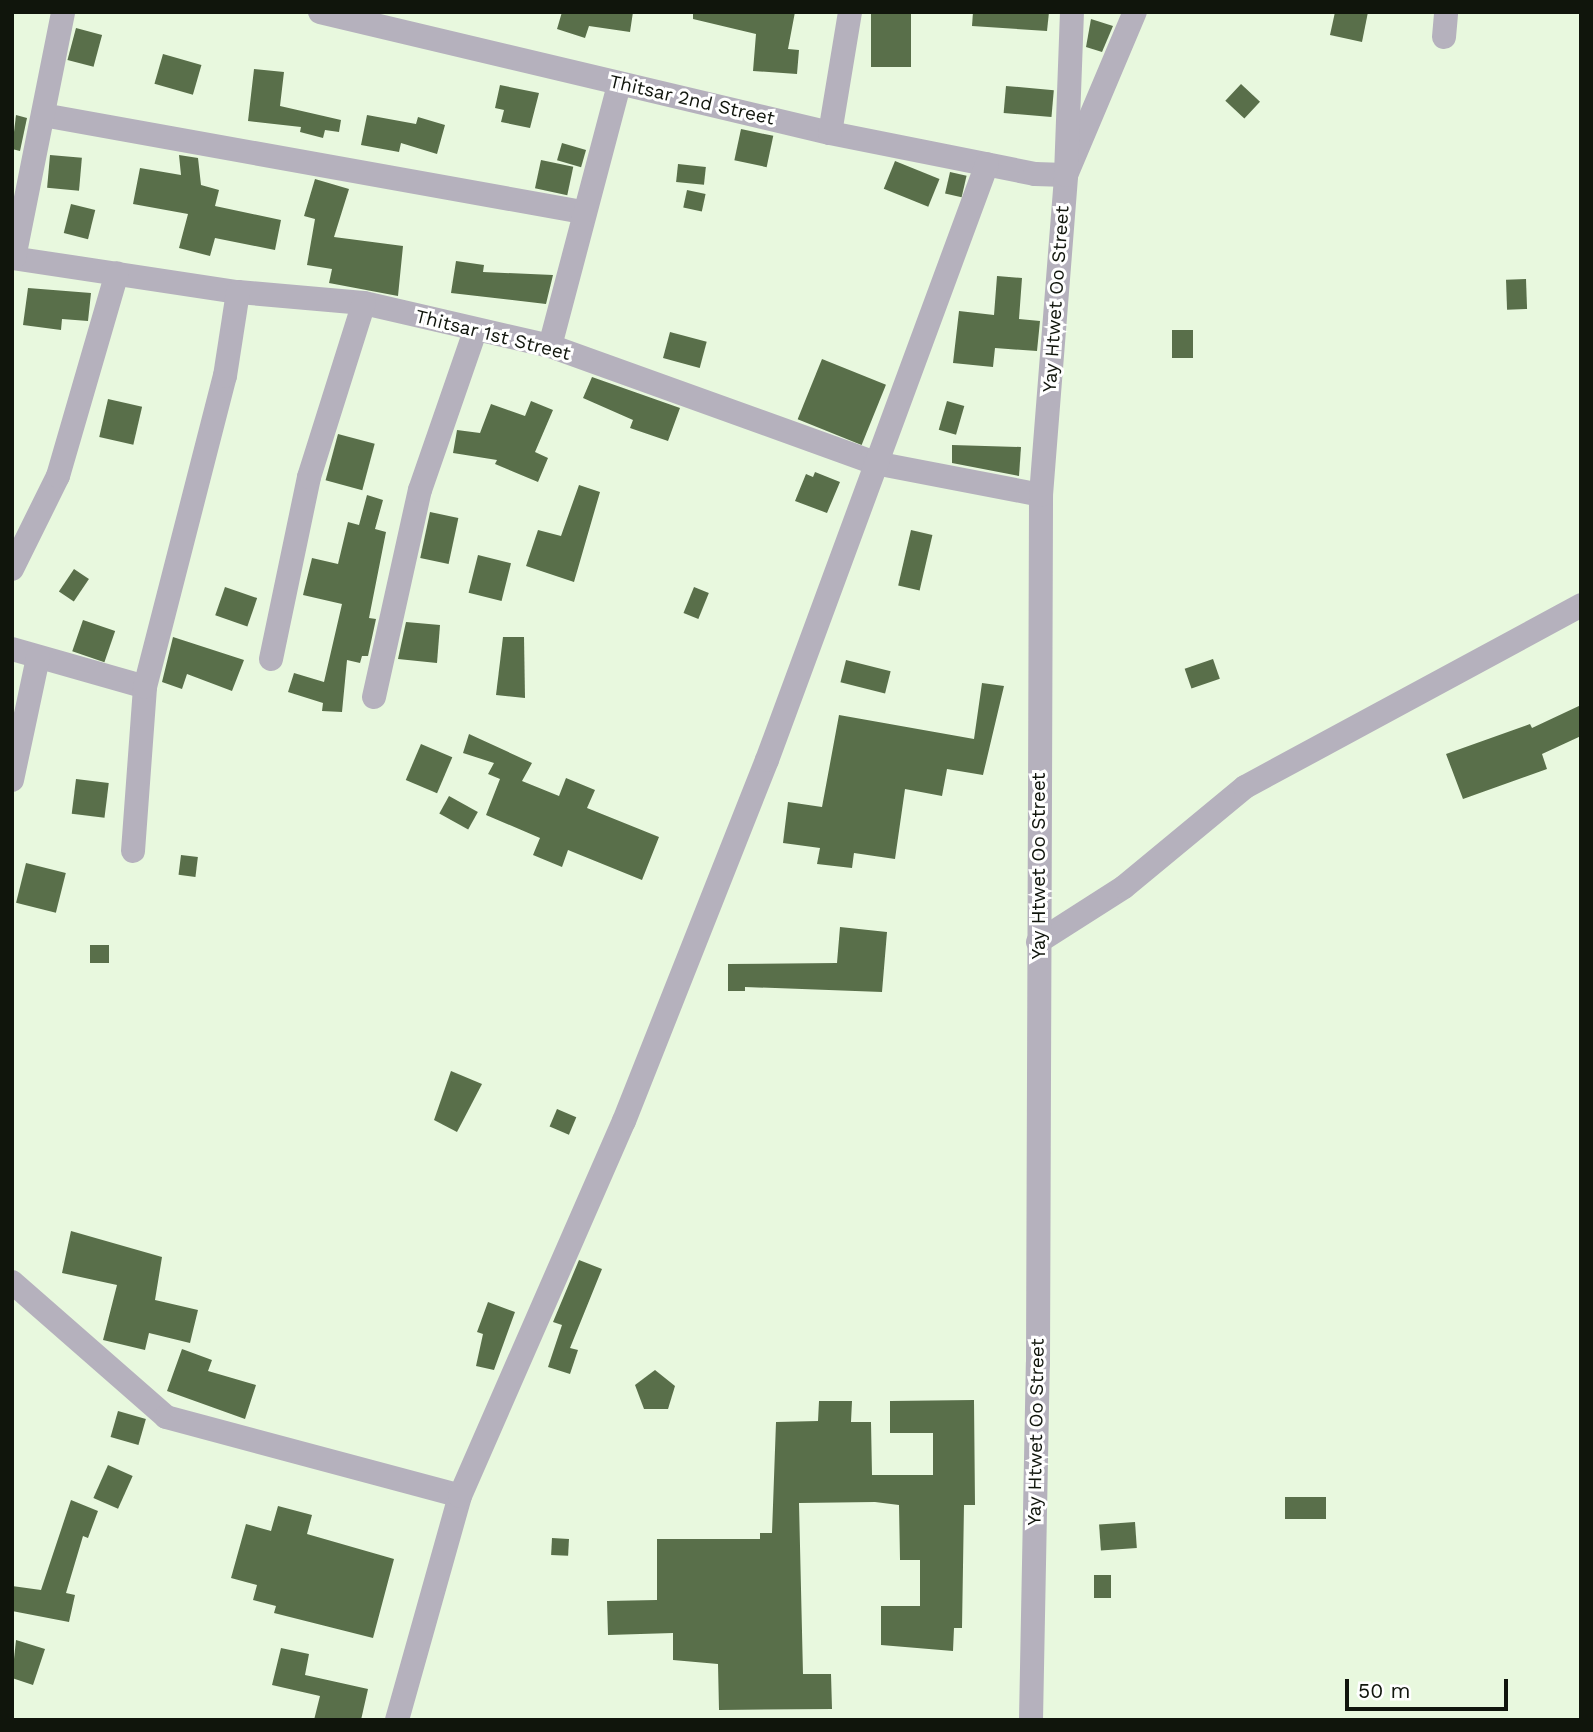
<!DOCTYPE html>
<html>
<head>
<meta charset="utf-8">
<style>
	body { margin:0 }
	#map { position:relative; width:1593px; height:1732px; overflow:hidden; background:#e8f8de; font-family:"Work Sans",sans-serif }
	div>[style] { position:absolute }
	.building>* { inset:0; background:#596f4a; transform-origin:0 0 }
	.minor>* { height:24px; margin:-12px; padding:0 12px; transform-origin:12px; border-radius:12px; background:#b5b1bd }
	span { translate:-50% -50%; white-space:nowrap; text-align:center; line-height:1.15; -webkit-text-stroke:6px #fff; paint-order:stroke }
	.street-label { font-size:19px; color:#10150c }
	.frame { position:absolute; inset:0; border:14px solid #10150c; pointer-events:none }
	.scale { position:absolute; left:1345px; top:1679px; width:163px; height:32px; box-sizing:border-box; border:4px solid #10150c; border-top:0; padding-left:9px; font-size:21px; line-height:24px; white-space:nowrap; color:#10150c; -webkit-text-stroke:5px #fff; paint-order:stroke }
</style>
</head>
<body>
<div id="map">
	<div class="building">
		<div style="clip-path:polygon(562px 12px,633px 12px,630px 32px,589px 26px,585px 38px,557px 29px)"></div>
		<div style="clip-path:polygon(693px 12px,795px 12px,788px 49px,799px 50px,797px 74px,753px 71px,756px 34px,693px 19px)"></div>
		<div style="left:871px;top:12px;width:40px;height:55px"></div>
		<div style="clip-path:polygon(973px 12px,1049px 12px,1047px 31px,972px 26px)"></div>
		<div style="clip-path:polygon(1335px 12px,1368px 12px,1362px 42px,1330px 35px)"></div>
		<div style="clip-path:polygon(1091px 19px,1113px 26px,1102px 52px,1086px 47px)"></div>
		<div style="left:76px;top:28px;width:27px;height:33px;rotate:15deg"></div>
		<div style="left:163px;top:54px;width:40px;height:31px;rotate:16deg"></div>
		<div style="clip-path:polygon(254px 69px,284px 72px,280px 106px,341px 120px,339px 132px,325px 130px,323px 138px,300px 132px,301px 127px,248px 121px)"></div>
		<div style="left:1241px;top:84px;width:26px;height:23px;rotate:43deg"></div>
		<div style="clip-path:polygon(500px 85px,539px 93px,530px 128px,501px 122px,504px 110px,495px 108px)"></div>
		<div style="left:1006px;top:86px;width:48px;height:27px;rotate:5deg"></div>
		<div style="clip-path:polygon(16px 115px,27px 118px,20px 151px,12px 149px)"></div>
		<div style="clip-path:polygon(367px 115px,416px 124px,418px 117px,445px 125px,437px 154px,401px 143px,399px 152px,361px 145px)"></div>
		<div style="left:741px;top:129px;width:33px;height:32px;rotate:12deg"></div>
		<div style="left:562px;top:143px;width:25px;height:18px;rotate:16deg"></div>
		<div style="left:50px;top:155px;width:32px;height:33px;rotate:5deg"></div>
		<div style="clip-path:polygon(179px 155px,198px 158px,201px 185px,219px 190px,215px 206px,281px 220px,275px 250px,215px 238px,210px 256px,179px 248px,188px 214px,133px 204px,140px 168px,181px 175px)"></div>
		<div style="left:541px;top:160px;width:33px;height:29px;rotate:12deg"></div>
		<div style="left:895px;top:161px;width:48px;height:30px;rotate:22deg"></div>
		<div style="left:678px;top:164px;width:28px;height:18px;rotate:6deg"></div>
		<div style="left:950px;top:172px;width:17px;height:22px;rotate:13deg"></div>
		<div style="clip-path:polygon(315px 179px,349px 189px,334px 237px,403px 246px,398px 296px,329px 283px,332px 269px,307px 265px,315px 219px,304px 216px)"></div>
		<div style="left:687px;top:190px;width:19px;height:18px;rotate:12deg"></div>
		<div style="left:71px;top:204px;width:25px;height:30px;rotate:14deg"></div>
		<div style="clip-path:polygon(456px 261px,484px 265px,483px 272px,553px 275px,546px 304px,451px 293px)"></div>
		<div style="clip-path:polygon(997px 276px,1022px 278px,1019px 319px,1040px 321px,1037px 351px,995px 348px,993px 367px,953px 363px,959px 311px,994px 315px)"></div>
		<div style="left:1526px;top:279px;width:30px;height:20px;rotate:88deg"></div>
		<div style="clip-path:polygon(28px 288px,91px 293px,88px 321px,62px 319px,61px 330px,23px 325px)"></div>
		<div style="left:1172px;top:330px;width:21px;height:28px"></div>
		<div style="left:670px;top:332px;width:38px;height:27px;rotate:15deg"></div>
		<div style="left:822px;top:359px;width:69px;height:65px;rotate:22deg"></div>
		<div style="clip-path:polygon(592px 377px,680px 408px,668px 441px,630px 428px,633px 420px,583px 398px)"></div>
		<div style="left:108px;top:399px;width:35px;height:39px;rotate:13deg"></div>
		<div style="clip-path:polygon(531px 401px,553px 410px,535px 452px,548px 458px,538px 482px,495px 464px,497px 460px,453px 453px,457px 430px,480px 433px,491px 404px,525px 416px)"></div>
		<div style="left:947px;top:401px;width:18px;height:30px;rotate:16deg"></div>
		<div style="left:338px;top:434px;width:38px;height:48px;rotate:15deg"></div>
		<div style="clip-path:polygon(952px 445px,1021px 447px,1019px 476px,952px 463px)"></div>
		<div style="clip-path:polygon(815px 472px,840px 482px,827px 513px,795px 501px,806px 474px,813px 477px)"></div>
		<div style="clip-path:polygon(579px 485px,600px 492px,574px 582px,526px 566px,538px 530px,561px 536px)"></div>
		<div style="clip-path:polygon(367px 495px,383px 500px,375px 529px,386px 532px,369px 618px,376px 619px,368px 656px,362px 656px,360px 663px,347px 660px,342px 712px,322px 711px,323px 703px,288px 692px,294px 673px,324px 682px,342px 604px,303px 595px,312px 558px,338px 564px,348px 522px,359px 525px)"></div>
		<div style="left:430px;top:512px;width:29px;height:47px;rotate:12deg"></div>
		<div style="left:911px;top:530px;width:22px;height:57px;rotate:13deg"></div>
		<div style="left:478px;top:555px;width:34px;height:39px;rotate:14deg"></div>
		<div style="left:74px;top:569px;width:18px;height:27px;rotate:34deg"></div>
		<div style="left:225px;top:587px;width:34px;height:30px;rotate:19deg"></div>
		<div style="left:694px;top:587px;width:16px;height:28px;rotate:22deg"></div>
		<div style="left:83px;top:620px;width:34px;height:33px;rotate:19deg"></div>
		<div style="clip-path:polygon(406px 622px,440px 625px,437px 663px,398px 659px)"></div>
		<div style="clip-path:polygon(173px 637px,244px 660px,232px 691px,187px 674px,182px 689px,162px 682px)"></div>
		<div style="clip-path:polygon(503px 637px,524px 637px,525px 698px,496px 695px)"></div>
		<div style="left:1213px;top:659px;width:21px;height:30px;rotate:71deg"></div>
		<div style="left:846px;top:660px;width:46px;height:23px;rotate:14deg"></div>
		<div style="clip-path:polygon(982px 683px,1004px 686px,983px 775px,947px 769px,942px 796px,905px 789px,895px 859px,854px 853px,852px 868px,817px 864px,820px 848px,783px 843px,788px 802px,822px 807px,839px 715px,974px 739px)"></div>
		<div style="clip-path:polygon(1581px 705px,1581px 736px,1542px 754px,1547px 769px,1463px 799px,1446px 754px,1530px 724px,1532px 728px)"></div>
		<div style="clip-path:polygon(469px 734px,532px 763px,522px 781px,559px 796px,566px 778px,595px 790px,587px 808px,659px 837px,642px 880px,568px 850px,562px 867px,533px 855px,540px 838px,486px 815px,500px 779px,488px 774px,494px 763px,463px 753px)"></div>
		<div style="left:421px;top:744px;width:34px;height:39px;rotate:23deg"></div>
		<div style="left:76px;top:779px;width:33px;height:35px;rotate:7deg"></div>
		<div style="left:449px;top:796px;width:33px;height:20px;rotate:29deg"></div>
		<div style="left:181px;top:855px;width:17px;height:20px;rotate:7deg"></div>
		<div style="left:26px;top:863px;width:41px;height:41px;rotate:14deg"></div>
		<div style="clip-path:polygon(840px 927px,887px 932px,882px 992px,745px 987px,745px 991px,728px 991px,728px 964px,837px 963px)"></div>
		<div style="left:90px;top:945px;width:19px;height:18px"></div>
		<div style="clip-path:polygon(451px 1071px,482px 1084px,457px 1132px,434px 1120px)"></div>
		<div style="left:557px;top:1109px;width:21px;height:19px;rotate:23deg"></div>
		<div style="clip-path:polygon(71px 1231px,162px 1257px,155px 1300px,198px 1310px,190px 1343px,149px 1333px,145px 1350px,103px 1340px,117px 1285px,62px 1273px)"></div>
		<div style="clip-path:polygon(579px 1260px,602px 1269px,570px 1348px,578px 1350px,570px 1374px,548px 1367px,562px 1325px,553px 1322px)"></div>
		<div style="clip-path:polygon(488px 1302px,515px 1312px,494px 1370px,476px 1366px,483px 1334px,477px 1332px)"></div>
		<div style="clip-path:polygon(182px 1349px,212px 1360px,208px 1371px,256px 1385px,245px 1419px,167px 1391px)"></div>
		<div style="clip-path:polygon(655px 1370px,675px 1386px,668px 1409px,644px 1409px,635px 1385px)"></div>
		<div style="clip-path:polygon(974px 1400px,975px 1505px,964px 1505px,962px 1628px,954px 1628px,953px 1651px,881px 1645px,881px 1606px,920px 1606px,920px 1560px,900px 1560px,899px 1505px,875px 1502px,799px 1503px,803px 1674px,831px 1674px,832px 1709px,719px 1710px,718px 1664px,673px 1660px,673px 1633px,608px 1635px,607px 1601px,657px 1600px,657px 1539px,760px 1539px,760px 1533px,772px 1533px,776px 1422px,818px 1421px,819px 1401px,852px 1401px,851px 1422px,871px 1422px,872px 1475px,933px 1475px,933px 1433px,890px 1433px,890px 1401px)"></div>
		<div style="left:118px;top:1411px;width:29px;height:27px;rotate:16deg"></div>
		<div style="left:108px;top:1465px;width:27px;height:36px;rotate:24deg"></div>
		<div style="left:1285px;top:1497px;width:41px;height:22px"></div>
		<div style="clip-path:polygon(71px 1500px,98px 1511px,88px 1538px,83px 1536px,66px 1593px,75px 1595px,69px 1622px,12px 1611px,12px 1586px,41px 1590px)"></div>
		<div style="clip-path:polygon(278px 1506px,312px 1515px,307px 1534px,394px 1559px,373px 1638px,274px 1613px,276px 1606px,253px 1600px,257px 1585px,231px 1578px,246px 1524px,271px 1531px)"></div>
		<div style="left:1135px;top:1522px;width:26px;height:36px;rotate:86deg"></div>
		<div style="left:552px;top:1538px;width:17px;height:17px;rotate:3deg"></div>
		<div style="left:1094px;top:1575px;width:17px;height:23px"></div>
		<div style="clip-path:polygon(16px 1640px,45px 1649px,33px 1685px,12px 1678px)"></div>
		<div style="clip-path:polygon(281px 1648px,309px 1654px,305px 1675px,368px 1689px,361px 1720px,314px 1720px,320px 1696px,272px 1685px)"></div>
	</div>
	<div class="minor">
		<div style="left:320px;top:12px;width:524px;rotate:13.35deg"></div>
		<div style="left:830px;top:133px;width:209px;rotate:11.3deg"></div>
		<div style="left:1035px;top:174px;width:31px;rotate:2deg"></div>
		<div style="left:1066px;top:175px;width:177px;rotate:-67.1deg"></div>
		<div style="left:1444px;top:37px;width:25px;rotate:-85deg"></div>
		<div style="left:43px;top:115px;width:548px;rotate:10.2deg"></div>
		<div style="left:830px;top:133px;width:123px;rotate:-80.6deg"></div>
		<div style="left:12px;top:258px;width:229px;rotate:8.6deg"></div>
		<div style="left:238px;top:292px;width:126px;rotate:5deg"></div>
		<div style="left:364px;top:303px;width:191px;rotate:13deg"></div>
		<div style="left:550px;top:346px;width:345px;rotate:19.8deg"></div>
		<div style="left:875px;top:463px;width:169px;rotate:10.9deg"></div>
		<div style="left:14px;top:258px;width:251px;rotate:-78.7deg"></div>
		<div style="left:550px;top:346px;width:271px;rotate:-75.2deg"></div>
		<div style="left:12px;top:569px;width:104px;rotate:-63.7deg"></div>
		<div style="left:58px;top:476px;width:211px;rotate:-73.8deg"></div>
		<div style="left:12px;top:649px;width:138px;rotate:15.9deg"></div>
		<div style="left:271px;top:659px;width:186px;rotate:-78.2deg"></div>
		<div style="left:309px;top:477px;width:182px;rotate:-72.5deg"></div>
		<div style="left:374px;top:697px;width:212px;rotate:-77.5deg"></div>
		<div style="left:420px;top:490px;width:168px;rotate:-70.9deg"></div>
		<div style="left:12px;top:780px;width:125px;rotate:-78deg"></div>
		<div style="left:133px;top:851px;width:164px;rotate:-85.8deg"></div>
		<div style="left:145px;top:687px;width:321px;rotate:-75.6deg"></div>
		<div style="left:225px;top:376px;width:85px;rotate:-81.2deg"></div>
		<div style="left:1038px;top:942px;width:102px;rotate:-32.6deg"></div>
		<div style="left:1124px;top:887px;width:157px;rotate:-39.6deg"></div>
		<div style="left:1245px;top:787px;width:382px;rotate:-28.4deg"></div>
		<div style="left:12px;top:1282px;width:205px;rotate:41.2deg"></div>
		<div style="left:166px;top:1417px;width:304px;rotate:15deg"></div>
		<div style="left:397px;top:1720px;width:233px;rotate:-74.3deg"></div>
		<div style="left:460px;top:1496px;width:409px;rotate:-66.4deg"></div>
		<div style="left:624px;top:1121px;width:388px;rotate:-68.4deg"></div>
		<div style="left:767px;top:760px;width:635px;rotate:-69.74deg"></div>
		<div style="left:1031px;top:1720px;width:356px;rotate:-88.9deg"></div>
		<div style="left:1038px;top:1364px;width:869px;rotate:-89.8deg"></div>
		<div style="left:1041px;top:495px;width:321px;rotate:-85.5deg"></div>
		<div style="left:1066px;top:175px;width:163px;rotate:-87.9deg"></div>
	</div>
	<div class="street-label">
		<span style="left:692px;top:100px;rotate:13deg">Thitsar 2nd Street</span>
		<span style="left:1056px;top:299px;rotate:-86deg">Yay Htwet Oo Street</span>
		<span style="left:493px;top:335px;rotate:14deg">Thitsar 1st Street</span>
		<span style="left:1039px;top:866px;rotate:-90deg">Yay Htwet Oo Street</span>
		<span style="left:1036px;top:1432px;rotate:-89deg">Yay Htwet Oo Street</span>
	</div>
	<div class="frame"></div>
	<div class="scale">50 m</div>
</div>
</body>
</html>
